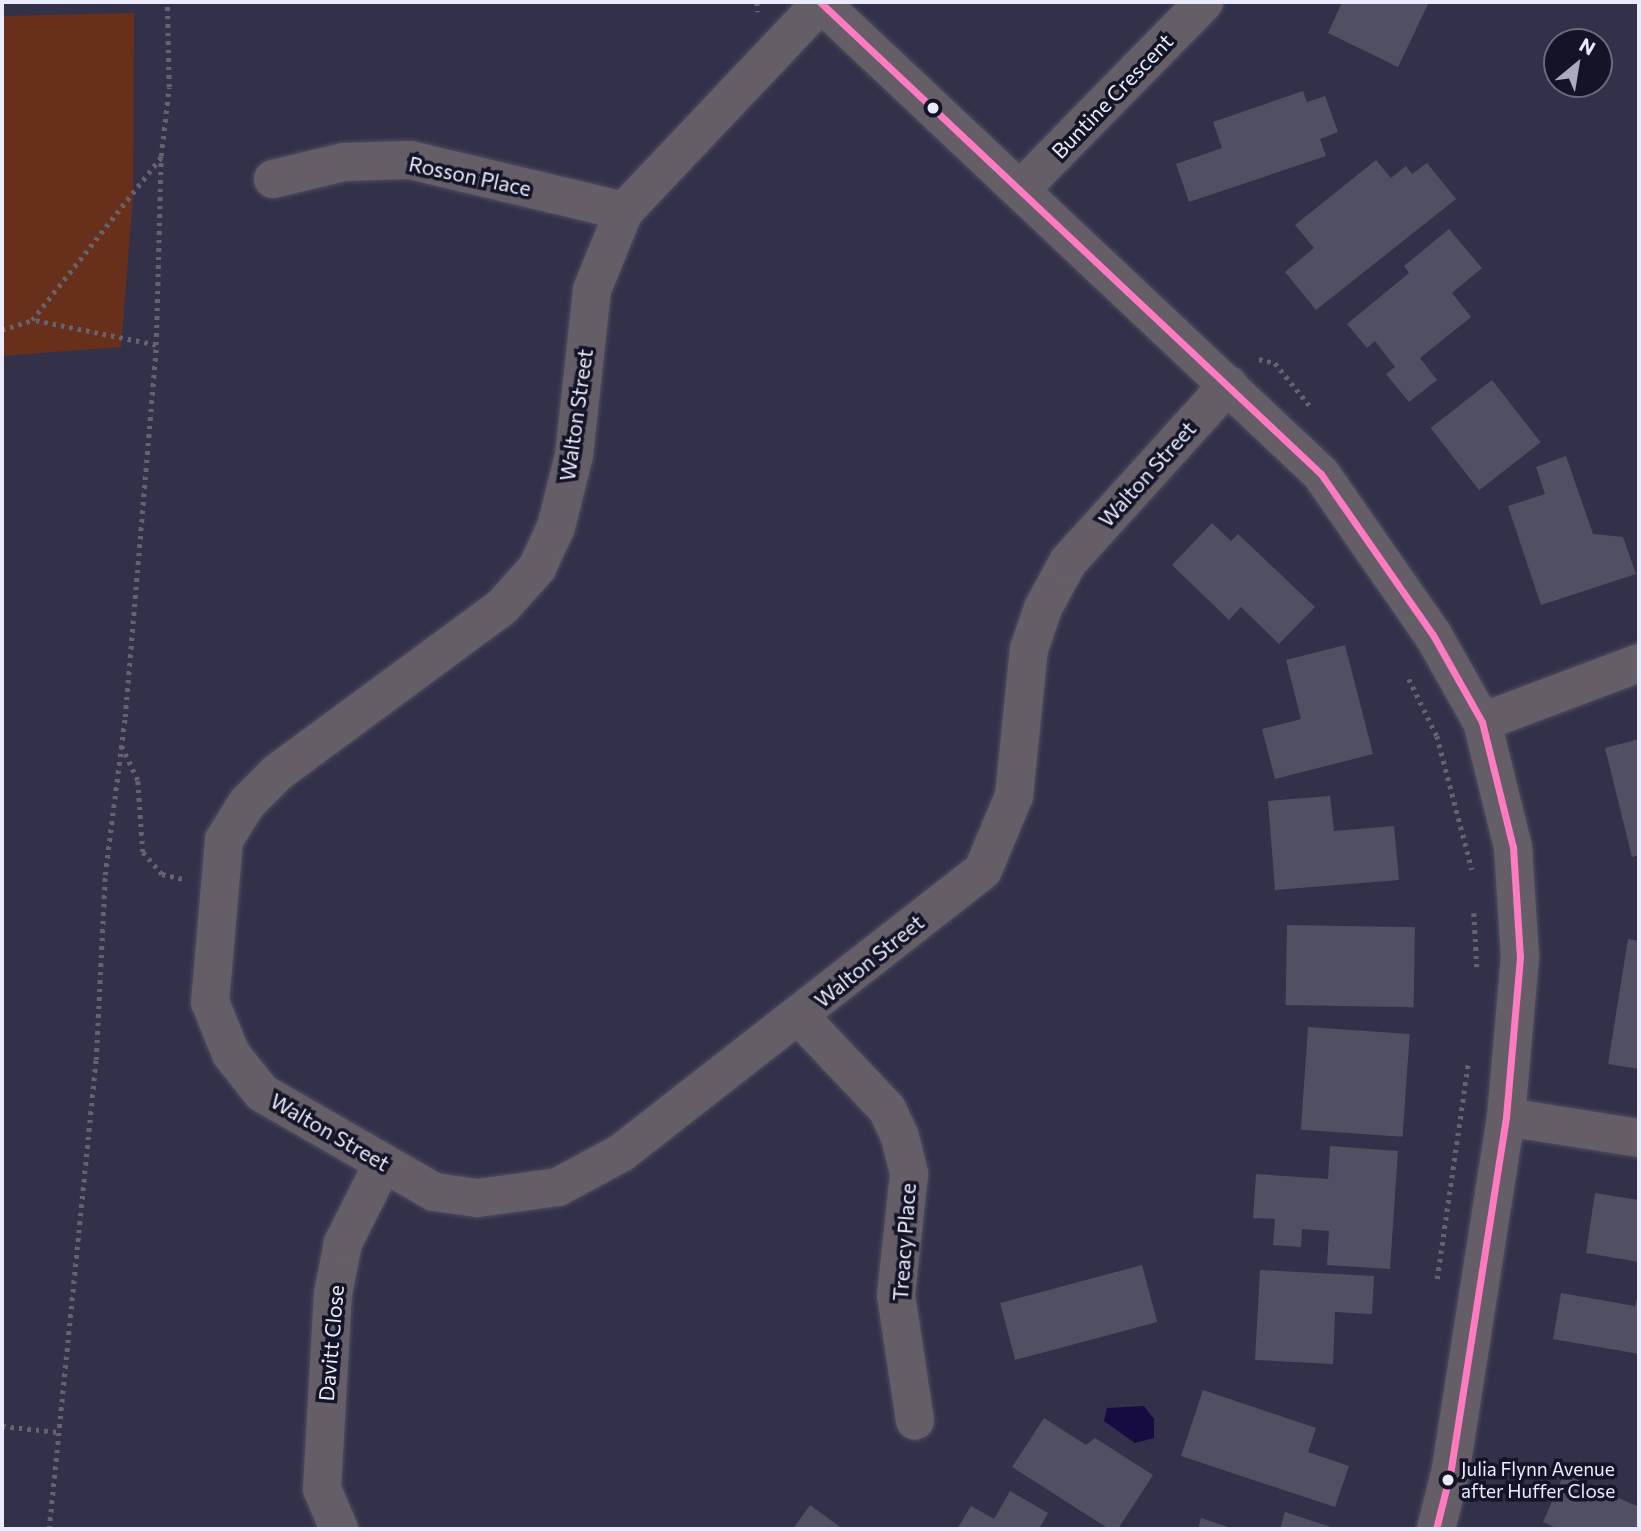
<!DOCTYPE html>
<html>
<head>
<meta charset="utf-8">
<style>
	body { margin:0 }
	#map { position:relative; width:1641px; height:1531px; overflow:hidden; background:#323149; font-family:Commissioner,sans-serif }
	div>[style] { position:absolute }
	.green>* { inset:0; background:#68301a }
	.water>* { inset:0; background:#170b41 }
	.building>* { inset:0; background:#505063; transform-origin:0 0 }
	.path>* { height:4.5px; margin-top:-2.25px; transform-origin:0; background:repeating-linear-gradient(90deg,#67636d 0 3.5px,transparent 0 8.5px) }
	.roads { filter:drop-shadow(0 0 2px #4d4d60) drop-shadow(0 0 2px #4d4d60) }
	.minor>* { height:38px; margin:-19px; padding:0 19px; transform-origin:19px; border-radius:19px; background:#655e67 }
	.tertiary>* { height:38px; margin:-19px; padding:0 19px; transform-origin:19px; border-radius:19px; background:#655e67 }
	.bus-1>* { height:7px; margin:-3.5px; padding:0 3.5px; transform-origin:3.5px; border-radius:3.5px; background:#fe7ac1 }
	.dots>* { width:19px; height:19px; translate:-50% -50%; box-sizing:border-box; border:4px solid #141427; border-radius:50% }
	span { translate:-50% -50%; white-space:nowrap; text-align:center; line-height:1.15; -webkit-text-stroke:7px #141427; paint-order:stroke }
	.bus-label { font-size:19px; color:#eaebfc }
	.left { translate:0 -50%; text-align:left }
	.street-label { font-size:21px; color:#eaebfc }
	.frame { position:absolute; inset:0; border:4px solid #eaebfc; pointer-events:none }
	.north { position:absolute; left:1543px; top:28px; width:70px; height:70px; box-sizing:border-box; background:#141427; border:2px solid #6a6a7c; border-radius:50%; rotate:30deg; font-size:19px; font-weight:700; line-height:28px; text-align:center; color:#eaebfc }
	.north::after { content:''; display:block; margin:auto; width:24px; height:32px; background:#aaaabd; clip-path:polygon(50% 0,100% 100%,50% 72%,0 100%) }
</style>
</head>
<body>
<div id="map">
	<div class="green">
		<div style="clip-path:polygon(134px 13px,133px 198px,121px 347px,2px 356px,2px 16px)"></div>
	</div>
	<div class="water">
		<div style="clip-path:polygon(1144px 1406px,1154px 1419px,1154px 1438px,1135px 1443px,1104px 1421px,1107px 1408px)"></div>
	</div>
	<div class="building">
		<div style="clip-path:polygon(1342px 2px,1429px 2px,1398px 67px,1328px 33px)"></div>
		<div style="clip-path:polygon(1303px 91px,1307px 102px,1325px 96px,1338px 132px,1320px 139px,1326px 156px,1189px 202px,1176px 164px,1222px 148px,1213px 122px)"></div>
		<div style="clip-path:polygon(1376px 160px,1391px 178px,1406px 166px,1412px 174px,1427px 163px,1456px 199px,1316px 310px,1285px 272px,1314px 248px,1295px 225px)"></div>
		<div style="clip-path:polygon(1449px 229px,1482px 268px,1452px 293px,1471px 317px,1420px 358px,1437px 380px,1409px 402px,1386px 374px,1395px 367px,1375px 341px,1367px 348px,1347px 324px,1409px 273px,1404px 266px)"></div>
		<div style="left:1492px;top:380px;width:79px;height:78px;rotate:52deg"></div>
		<div style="clip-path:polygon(1566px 456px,1593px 534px,1623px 537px,1636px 574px,1541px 605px,1508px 506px,1545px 494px,1536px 467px)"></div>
		<div style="clip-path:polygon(1212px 523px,1231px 541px,1238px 534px,1315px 607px,1279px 644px,1241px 607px,1229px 620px,1172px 565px)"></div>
		<div style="clip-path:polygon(1345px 645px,1373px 754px,1275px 779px,1262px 729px,1301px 719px,1286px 660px)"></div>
		<div style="clip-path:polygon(1639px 739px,1639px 855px,1632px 857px,1605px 748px)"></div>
		<div style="clip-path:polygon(1330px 796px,1334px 831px,1394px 826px,1399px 880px,1275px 890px,1268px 801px)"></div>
		<div style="left:1287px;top:925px;width:128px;height:80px;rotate:1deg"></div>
		<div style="clip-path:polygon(1628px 939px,1639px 941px,1639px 1069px,1608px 1064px)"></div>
		<div style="left:1308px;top:1027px;width:102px;height:103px;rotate:4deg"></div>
		<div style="clip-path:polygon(1330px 1146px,1398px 1151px,1390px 1269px,1327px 1265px,1329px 1231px,1302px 1229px,1301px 1247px,1273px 1245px,1275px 1219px,1253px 1218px,1256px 1174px,1328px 1179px)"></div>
		<div style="clip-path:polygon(1595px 1193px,1639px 1200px,1639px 1262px,1586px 1253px)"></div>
		<div style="left:1142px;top:1265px;width:59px;height:147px;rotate:75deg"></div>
		<div style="clip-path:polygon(1260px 1270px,1374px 1276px,1372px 1314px,1335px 1312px,1333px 1364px,1255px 1360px)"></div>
		<div style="clip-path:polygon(1639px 1292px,1639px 1354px,1553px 1339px,1561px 1293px,1635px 1306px)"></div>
		<div style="clip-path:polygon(1203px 1390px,1316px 1428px,1308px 1452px,1349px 1466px,1335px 1507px,1181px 1456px)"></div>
		<div style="clip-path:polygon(1044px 1418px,1086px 1445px,1095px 1438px,1153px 1475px,1118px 1529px,1109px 1529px,1012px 1467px)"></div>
		<div style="clip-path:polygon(1564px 1474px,1639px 1507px,1639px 1529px,1558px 1529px,1543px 1522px)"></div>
		<div style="clip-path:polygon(1010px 1491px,1048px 1513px,1039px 1529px,957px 1529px,971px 1506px,994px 1519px)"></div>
		<div style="clip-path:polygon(810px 1505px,843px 1529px,793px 1529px)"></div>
		<div style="clip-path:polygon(1285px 1512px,1337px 1529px,1280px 1529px)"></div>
		<div style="clip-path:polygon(1201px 1518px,1234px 1529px,1198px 1529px)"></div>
	</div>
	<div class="path">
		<div style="left:757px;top:2px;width:10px;rotate:84deg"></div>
		<div style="left:2px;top:330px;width:32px;rotate:-18deg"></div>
		<div style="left:156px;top:345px;width:126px;rotate:-168.6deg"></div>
		<div style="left:32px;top:320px;width:208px;rotate:-51.6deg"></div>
		<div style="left:1259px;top:359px;width:16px;rotate:14deg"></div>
		<div style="left:1275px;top:363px;width:55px;rotate:50.9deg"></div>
		<div style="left:1409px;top:679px;width:64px;rotate:63.8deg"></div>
		<div style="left:1437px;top:736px;width:138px;rotate:75.3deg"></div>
		<div style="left:122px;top:746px;width:38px;rotate:65deg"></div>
		<div style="left:138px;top:781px;width:71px;rotate:86deg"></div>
		<div style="left:143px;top:852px;width:29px;rotate:49deg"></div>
		<div style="left:162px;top:874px;width:22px;rotate:13deg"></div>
		<div style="left:1474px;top:913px;width:54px;rotate:86.8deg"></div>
		<div style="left:1437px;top:1279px;width:218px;rotate:-81.8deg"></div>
		<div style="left:2px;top:1426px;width:56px;rotate:6.1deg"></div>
		<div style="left:49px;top:1529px;width:471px;rotate:-84.3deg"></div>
		<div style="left:96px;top:1060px;width:185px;rotate:-87.2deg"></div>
		<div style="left:105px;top:875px;width:159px;rotate:-82.8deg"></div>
		<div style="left:125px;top:717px;width:373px;rotate:-85.2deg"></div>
		<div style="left:156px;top:345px;width:189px;rotate:-88.5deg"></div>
		<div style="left:161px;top:156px;width:69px;rotate:-83.4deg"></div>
		<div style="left:169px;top:87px;width:85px;rotate:-91.3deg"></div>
	</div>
	<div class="roads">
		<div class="minor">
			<div style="left:821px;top:3px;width:286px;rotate:133.4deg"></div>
			<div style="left:624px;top:211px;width:85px;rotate:112.1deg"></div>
			<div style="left:592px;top:290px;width:166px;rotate:96.2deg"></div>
			<div style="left:574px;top:455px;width:74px;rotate:104deg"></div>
			<div style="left:556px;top:527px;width:45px;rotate:114.9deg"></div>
			<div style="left:537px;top:568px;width:52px;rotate:131.9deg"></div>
			<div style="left:502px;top:607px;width:280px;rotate:143.6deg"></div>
			<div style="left:277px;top:773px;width:42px;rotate:135deg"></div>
			<div style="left:247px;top:803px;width:44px;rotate:121.9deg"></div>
			<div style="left:224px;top:840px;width:163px;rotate:94.9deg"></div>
			<div style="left:210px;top:1002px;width:56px;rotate:68deg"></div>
			<div style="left:231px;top:1054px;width:50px;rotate:51.5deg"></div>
			<div style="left:262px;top:1093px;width:198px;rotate:29.9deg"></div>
			<div style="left:434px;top:1192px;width:44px;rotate:7.8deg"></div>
			<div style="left:478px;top:1198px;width:81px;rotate:-7.8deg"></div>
			<div style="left:558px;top:1187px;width:72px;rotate:-28.4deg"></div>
			<div style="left:621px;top:1153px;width:459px;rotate:-38deg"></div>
			<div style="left:983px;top:870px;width:80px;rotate:-67.3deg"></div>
			<div style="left:1014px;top:796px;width:148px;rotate:-84.2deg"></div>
			<div style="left:1029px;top:649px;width:43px;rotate:-71.1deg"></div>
			<div style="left:1043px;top:608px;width:52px;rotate:-61.5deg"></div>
			<div style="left:1068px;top:562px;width:239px;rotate:-47.9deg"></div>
			<div style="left:273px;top:179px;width:73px;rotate:-13.5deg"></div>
			<div style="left:344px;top:162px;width:66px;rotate:-1.7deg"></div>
			<div style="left:410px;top:160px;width:220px;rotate:13.4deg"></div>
			<div style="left:1020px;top:190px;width:263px;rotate:-45.6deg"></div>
			<div style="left:1482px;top:722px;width:168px;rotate:-20.6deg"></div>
			<div style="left:799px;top:1016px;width:128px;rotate:46.6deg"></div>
			<div style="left:887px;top:1109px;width:31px;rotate:65deg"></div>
			<div style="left:900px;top:1137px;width:38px;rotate:76deg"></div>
			<div style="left:909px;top:1174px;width:122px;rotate:96.1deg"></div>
			<div style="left:896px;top:1295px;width:127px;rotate:81.4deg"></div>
			<div style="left:1506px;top:1117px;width:135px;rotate:9deg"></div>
			<div style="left:339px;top:1529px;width:43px;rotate:-113deg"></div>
			<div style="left:322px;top:1489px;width:195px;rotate:-86.8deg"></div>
			<div style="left:333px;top:1294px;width:52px;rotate:-78.9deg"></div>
			<div style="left:343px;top:1243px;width:89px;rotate:-63.4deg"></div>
		</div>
		<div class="tertiary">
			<div style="left:820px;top:2px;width:688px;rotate:43.29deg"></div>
			<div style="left:1321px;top:474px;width:196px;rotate:55.2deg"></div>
			<div style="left:1433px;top:635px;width:100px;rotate:60.6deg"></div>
			<div style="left:1482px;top:722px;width:129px;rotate:76.1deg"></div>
			<div style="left:1513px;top:847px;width:110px;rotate:86.4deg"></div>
			<div style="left:1520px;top:957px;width:161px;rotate:95deg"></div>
			<div style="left:1506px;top:1117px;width:356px;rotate:98.9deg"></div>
			<div style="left:1451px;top:1469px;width:62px;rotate:104deg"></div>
		</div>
	</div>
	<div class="bus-1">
		<div style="left:820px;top:2px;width:688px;rotate:43.29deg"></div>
		<div style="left:1321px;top:474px;width:196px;rotate:55.2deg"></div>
		<div style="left:1433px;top:635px;width:100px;rotate:60.6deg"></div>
		<div style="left:1482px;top:722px;width:129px;rotate:76.1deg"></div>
		<div style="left:1513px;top:847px;width:110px;rotate:86.4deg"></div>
		<div style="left:1520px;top:957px;width:161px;rotate:95deg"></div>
		<div style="left:1506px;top:1117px;width:356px;rotate:98.9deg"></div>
		<div style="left:1451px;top:1469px;width:62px;rotate:104deg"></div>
	</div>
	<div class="dots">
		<div style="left:933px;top:108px;background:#eaebfc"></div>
		<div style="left:1448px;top:1480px;background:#eaebfc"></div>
	</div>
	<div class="bus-label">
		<span class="left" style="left:1461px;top:1480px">Julia Flynn Avenue<br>after Huffer Close</span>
	</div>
	<div class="street-label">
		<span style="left:1112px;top:96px;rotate:-46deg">Buntine Crescent</span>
		<span style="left:470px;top:176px;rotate:12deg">Rosson Place</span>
		<span style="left:576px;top:415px;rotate:-82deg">Walton Street</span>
		<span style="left:1147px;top:474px;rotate:-48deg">Walton Street</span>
		<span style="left:869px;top:961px;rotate:-39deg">Walton Street</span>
		<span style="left:330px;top:1132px;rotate:30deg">Walton Street</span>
		<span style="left:904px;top:1242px;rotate:-86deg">Treacy Place</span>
		<span style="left:331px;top:1343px;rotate:-85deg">Davitt Close</span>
	</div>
	<div class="frame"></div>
	<div class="north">N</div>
</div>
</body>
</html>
